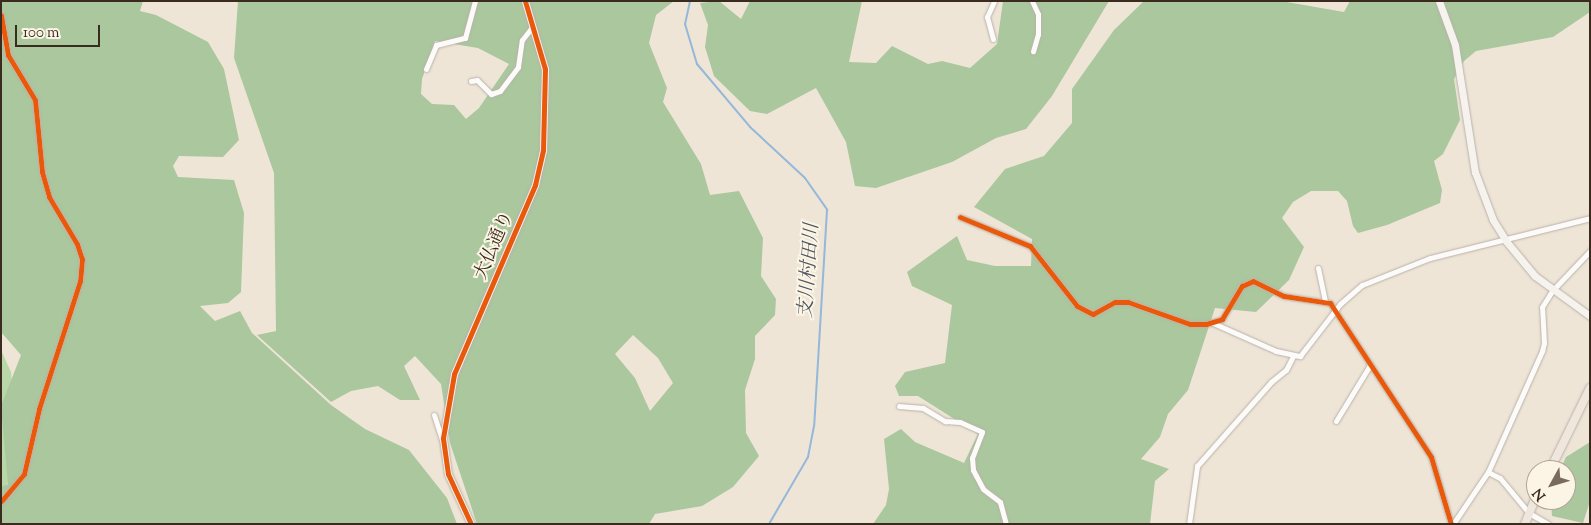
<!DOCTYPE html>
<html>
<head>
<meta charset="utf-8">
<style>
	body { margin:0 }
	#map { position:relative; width:1591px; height:525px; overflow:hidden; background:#eee5d7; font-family:"Sorts Mill Goudy","Noto Serif JP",serif }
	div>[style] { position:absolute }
	.green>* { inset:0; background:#bad7a8 }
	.forest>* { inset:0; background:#aac79e }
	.stream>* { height:2px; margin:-1px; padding:0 1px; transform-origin:1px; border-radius:1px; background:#95b8da }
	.roads { filter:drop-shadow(0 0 1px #b9b2a8) drop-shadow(0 0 1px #b9b2a8) }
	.street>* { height:5px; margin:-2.5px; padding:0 2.5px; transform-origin:2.5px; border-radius:2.5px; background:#fcfbf9 }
	.secondary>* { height:7px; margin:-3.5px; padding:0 3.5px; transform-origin:3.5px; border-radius:3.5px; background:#f6f3ef }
	.primary>* { height:8px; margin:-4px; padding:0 4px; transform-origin:4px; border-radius:4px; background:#efe6de }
	.cycleway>* { height:5px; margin:-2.5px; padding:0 2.5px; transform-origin:2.5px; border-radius:2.5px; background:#e8590c }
	span { translate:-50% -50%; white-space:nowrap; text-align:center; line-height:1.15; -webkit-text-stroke:4px #fcf5e5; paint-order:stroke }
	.street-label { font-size:18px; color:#3b2a1e }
	.water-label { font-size:19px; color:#4d5560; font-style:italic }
	.frame { position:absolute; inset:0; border:2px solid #3b2a1e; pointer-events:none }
	.north { position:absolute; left:1526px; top:460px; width:50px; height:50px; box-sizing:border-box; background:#fcf5e5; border:1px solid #afa495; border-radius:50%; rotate:231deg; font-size:14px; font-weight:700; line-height:20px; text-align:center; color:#3b2a1e }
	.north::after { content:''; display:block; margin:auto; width:18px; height:22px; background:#7a6b5f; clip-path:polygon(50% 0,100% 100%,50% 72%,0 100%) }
	.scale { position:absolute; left:15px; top:25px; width:85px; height:22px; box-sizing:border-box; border:2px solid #3b2a1e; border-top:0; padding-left:6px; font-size:15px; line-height:18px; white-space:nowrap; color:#3b2a1e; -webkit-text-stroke:4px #fcf5e5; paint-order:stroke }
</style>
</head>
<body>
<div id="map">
	<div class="green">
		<div style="clip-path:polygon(1px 350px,11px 372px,18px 473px,1px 490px)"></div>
	</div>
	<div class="forest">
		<div style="clip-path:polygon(1px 1px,143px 1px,140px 11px,156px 15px,208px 42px,224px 69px,239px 140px,223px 157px,179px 156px,173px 166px,178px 177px,234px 180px,244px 213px,241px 292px,228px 303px,200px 306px,215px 321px,240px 311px,252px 333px,331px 405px,365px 429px,409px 450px,447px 498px,457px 524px,1px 524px,1px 487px,8px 484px,1px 406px,21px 355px,1px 332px)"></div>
		<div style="clip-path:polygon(evenodd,238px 1px,674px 1px,656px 15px,649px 43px,667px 88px,663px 102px,701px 164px,710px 195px,739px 191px,763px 238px,761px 276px,776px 299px,775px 315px,755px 336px,755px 359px,745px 390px,746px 433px,759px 456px,733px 487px,702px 506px,655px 514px,649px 524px,477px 524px,450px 443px,441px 384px,415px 356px,404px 366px,420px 400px,400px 400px,378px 386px,351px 391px,331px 402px,257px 335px,276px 331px,274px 173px,234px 58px,238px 1px,435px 41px,478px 48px,509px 64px,479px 108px,466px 119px,454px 105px,432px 104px,421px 94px,422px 79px,435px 41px,238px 1px,633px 335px,658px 358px,673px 383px,650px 411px,635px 378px,615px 354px,633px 335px)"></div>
		<div style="clip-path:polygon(719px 1px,741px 19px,750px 1px,862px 1px,849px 62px,876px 63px,892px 46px,928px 64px,942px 61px,970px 68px,997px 44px,1003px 1px,1109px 1px,1052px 96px,1026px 129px,996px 138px,952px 162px,876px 188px,855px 186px,846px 142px,816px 88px,767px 114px,750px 111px,714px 76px,705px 47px,708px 25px,700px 3px)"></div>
		<div style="clip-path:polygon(1144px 1px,1281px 1px,1344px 12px,1350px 1px,1590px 1px,1590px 12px,1553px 37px,1476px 51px,1464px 61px,1454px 79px,1460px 120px,1443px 154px,1434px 161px,1442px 190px,1440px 203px,1387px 225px,1358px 233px,1353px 226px,1347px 201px,1338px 191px,1311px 191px,1293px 202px,1282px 218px,1304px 247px,1289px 280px,1256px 312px,1215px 308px,1188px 390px,1168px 414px,1160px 437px,1141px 459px,1169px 469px,1155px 481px,1150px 524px,873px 524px,886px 505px,889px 489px,884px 439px,901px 429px,915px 442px,964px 463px,978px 434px,918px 396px,899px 396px,895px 386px,905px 372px,945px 363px,952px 305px,912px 286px,907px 272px,957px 236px,967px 260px,995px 266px,1031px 266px,1032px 239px,974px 207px,1005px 169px,1044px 156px,1072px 123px,1072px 89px,1114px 30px)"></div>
		<div style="clip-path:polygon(1590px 442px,1590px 501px,1583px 523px,1552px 516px,1551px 500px,1566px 500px,1566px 470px,1560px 470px,1566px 457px)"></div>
	</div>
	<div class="stream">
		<div style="left:690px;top:1px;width:24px;rotate:102deg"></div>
		<div style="left:685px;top:24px;width:42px;rotate:73.3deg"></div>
		<div style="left:697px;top:64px;width:82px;rotate:49.9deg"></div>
		<div style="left:750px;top:127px;width:75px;rotate:42.8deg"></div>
		<div style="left:805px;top:178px;width:39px;rotate:55deg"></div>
		<div style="left:827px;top:210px;width:216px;rotate:93.4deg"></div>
		<div style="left:814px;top:426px;width:32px;rotate:101deg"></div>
		<div style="left:808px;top:457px;width:78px;rotate:120.2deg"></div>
	</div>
	<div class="roads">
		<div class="street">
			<div style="left:1032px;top:1px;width:14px;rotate:65deg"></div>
			<div style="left:1038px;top:14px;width:20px;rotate:90deg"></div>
			<div style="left:1038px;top:34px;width:18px;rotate:106deg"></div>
			<div style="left:1px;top:15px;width:41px;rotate:80.1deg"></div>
			<div style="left:8px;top:55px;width:52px;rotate:59deg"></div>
			<div style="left:35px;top:100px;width:72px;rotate:84.4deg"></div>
			<div style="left:42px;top:172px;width:26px;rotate:74deg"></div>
			<div style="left:49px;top:197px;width:55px;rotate:59.2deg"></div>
			<div style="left:77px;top:244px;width:16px;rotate:72deg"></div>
			<div style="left:82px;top:259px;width:22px;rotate:95deg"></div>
			<div style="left:80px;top:281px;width:134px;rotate:107.8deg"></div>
			<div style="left:39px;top:409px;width:67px;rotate:103deg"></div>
			<div style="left:24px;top:474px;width:35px;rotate:130deg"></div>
			<div style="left:993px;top:39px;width:23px;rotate:-105deg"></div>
			<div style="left:987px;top:17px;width:17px;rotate:-66deg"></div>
			<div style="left:426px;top:69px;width:26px;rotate:-67deg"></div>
			<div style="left:436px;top:45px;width:30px;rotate:-14deg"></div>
			<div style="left:465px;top:38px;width:38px;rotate:-75deg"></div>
			<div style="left:471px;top:81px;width:6px;rotate:-9deg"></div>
			<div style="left:477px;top:80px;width:20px;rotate:45deg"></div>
			<div style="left:491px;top:94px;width:9px;rotate:-18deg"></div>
			<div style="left:500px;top:91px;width:30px;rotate:-53deg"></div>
			<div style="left:518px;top:67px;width:27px;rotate:-82deg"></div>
			<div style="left:522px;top:40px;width:18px;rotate:-52deg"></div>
			<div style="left:960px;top:217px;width:76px;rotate:22.5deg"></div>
			<div style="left:1030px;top:246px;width:76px;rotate:51.9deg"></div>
			<div style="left:1077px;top:306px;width:18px;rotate:27deg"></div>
			<div style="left:1093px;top:314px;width:25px;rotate:-29deg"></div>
			<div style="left:1115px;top:302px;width:13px"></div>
			<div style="left:1128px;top:302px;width:66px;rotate:19.5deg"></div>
			<div style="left:1190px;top:324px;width:16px"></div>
			<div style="left:1206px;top:324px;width:17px;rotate:-17deg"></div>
			<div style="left:1222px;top:319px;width:39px;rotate:-59deg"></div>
			<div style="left:1242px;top:286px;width:12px;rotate:-24deg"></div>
			<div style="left:1253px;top:281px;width:34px;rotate:26deg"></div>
			<div style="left:1284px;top:296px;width:47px;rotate:8.7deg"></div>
			<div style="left:1330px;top:303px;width:184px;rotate:56.7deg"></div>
			<div style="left:1431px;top:457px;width:70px;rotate:73.4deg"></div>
			<div style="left:1318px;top:268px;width:34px;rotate:78deg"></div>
			<div style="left:1213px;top:323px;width:69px;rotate:24deg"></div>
			<div style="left:1276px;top:351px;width:25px;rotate:12deg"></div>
			<div style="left:1300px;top:356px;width:66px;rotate:-52.4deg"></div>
			<div style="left:1340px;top:304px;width:29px;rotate:-41deg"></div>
			<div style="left:1362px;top:285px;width:73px;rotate:-21.7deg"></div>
			<div style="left:1430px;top:258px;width:165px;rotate:-14deg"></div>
			<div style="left:899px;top:406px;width:24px;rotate:5deg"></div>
			<div style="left:923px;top:408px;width:26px;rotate:31deg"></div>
			<div style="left:945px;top:421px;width:15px;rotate:4deg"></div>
			<div style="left:960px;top:422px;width:24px;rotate:24deg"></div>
			<div style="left:982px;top:432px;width:28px;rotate:111deg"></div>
			<div style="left:972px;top:458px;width:12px;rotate:85deg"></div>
			<div style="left:973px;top:470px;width:21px;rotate:62deg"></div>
			<div style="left:983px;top:489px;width:21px;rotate:37deg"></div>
			<div style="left:1000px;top:502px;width:23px;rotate:75deg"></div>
			<div style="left:434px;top:415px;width:29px;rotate:72deg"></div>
			<div style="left:1336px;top:421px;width:66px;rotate:-58.7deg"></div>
			<div style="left:1488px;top:472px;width:13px;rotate:27deg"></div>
			<div style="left:1500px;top:478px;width:45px;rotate:50.4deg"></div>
			<div style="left:1529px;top:513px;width:22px;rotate:30deg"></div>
			<div style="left:1189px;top:524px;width:59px;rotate:-82.1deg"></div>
			<div style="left:1197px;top:466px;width:112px;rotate:-48.6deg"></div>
			<div style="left:1271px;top:382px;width:19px;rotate:-39deg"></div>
			<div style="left:1286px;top:370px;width:16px;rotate:-63deg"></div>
			<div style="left:1453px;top:524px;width:63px;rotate:-56.1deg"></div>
			<div style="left:1488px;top:472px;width:133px;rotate:-65.9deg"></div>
			<div style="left:1542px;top:351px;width:8px;rotate:-76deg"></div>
			<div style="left:1544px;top:343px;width:36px;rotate:-93deg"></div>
			<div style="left:1542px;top:307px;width:19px;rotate:-58deg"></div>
			<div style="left:1552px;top:291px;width:55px;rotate:-46.5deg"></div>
		</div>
		<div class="secondary">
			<div style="left:1439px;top:1px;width:47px;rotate:70deg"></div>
			<div style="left:1455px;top:45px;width:129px;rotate:81.1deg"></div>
			<div style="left:1475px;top:172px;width:51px;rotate:69.4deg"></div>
			<div style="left:1493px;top:220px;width:25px;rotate:58deg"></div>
			<div style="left:1506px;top:241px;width:45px;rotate:50.4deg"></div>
			<div style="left:1535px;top:276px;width:68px;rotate:36deg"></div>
			<div style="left:471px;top:524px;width:55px;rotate:-114.7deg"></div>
			<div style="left:448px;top:474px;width:36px;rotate:-98deg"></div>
			<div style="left:443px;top:438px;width:65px;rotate:-80.2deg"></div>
			<div style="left:454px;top:374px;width:206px;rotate:-66.8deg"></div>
			<div style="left:535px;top:185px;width:36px;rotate:-77deg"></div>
			<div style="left:543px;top:150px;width:81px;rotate:-88.6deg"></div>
			<div style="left:545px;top:69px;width:71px;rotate:-106.4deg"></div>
		</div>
		<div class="primary">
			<div style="left:1550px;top:470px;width:91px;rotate:-64deg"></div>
			<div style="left:1525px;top:524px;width:29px;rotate:-68deg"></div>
		</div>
	</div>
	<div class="cycleway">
		<div style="left:1px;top:15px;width:41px;rotate:80.1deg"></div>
		<div style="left:8px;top:55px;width:52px;rotate:59deg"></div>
		<div style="left:35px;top:100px;width:72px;rotate:84.4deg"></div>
		<div style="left:42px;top:172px;width:26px;rotate:74deg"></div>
		<div style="left:49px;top:197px;width:55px;rotate:59.2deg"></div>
		<div style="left:77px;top:244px;width:16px;rotate:72deg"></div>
		<div style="left:82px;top:259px;width:22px;rotate:95deg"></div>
		<div style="left:80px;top:281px;width:134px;rotate:107.8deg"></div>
		<div style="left:39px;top:409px;width:67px;rotate:103deg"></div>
		<div style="left:24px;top:474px;width:35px;rotate:130deg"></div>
		<div style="left:960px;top:217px;width:76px;rotate:22.5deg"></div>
		<div style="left:1030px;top:246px;width:76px;rotate:51.9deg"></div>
		<div style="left:1077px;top:306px;width:18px;rotate:27deg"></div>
		<div style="left:1093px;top:314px;width:25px;rotate:-29deg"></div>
		<div style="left:1115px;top:302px;width:13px"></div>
		<div style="left:1128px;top:302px;width:66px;rotate:19.5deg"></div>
		<div style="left:1190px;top:324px;width:16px"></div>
		<div style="left:1206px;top:324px;width:17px;rotate:-17deg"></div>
		<div style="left:1222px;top:319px;width:39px;rotate:-59deg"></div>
		<div style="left:1242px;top:286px;width:12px;rotate:-24deg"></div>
		<div style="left:1253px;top:281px;width:34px;rotate:26deg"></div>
		<div style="left:1284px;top:296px;width:47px;rotate:8.7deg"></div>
		<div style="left:1330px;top:303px;width:184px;rotate:56.7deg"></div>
		<div style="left:1431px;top:457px;width:70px;rotate:73.4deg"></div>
		<div style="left:471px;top:524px;width:55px;rotate:-114.7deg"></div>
		<div style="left:448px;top:474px;width:36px;rotate:-98deg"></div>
		<div style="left:443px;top:438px;width:65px;rotate:-80.2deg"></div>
		<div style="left:454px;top:374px;width:206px;rotate:-66.8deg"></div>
		<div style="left:535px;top:185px;width:36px;rotate:-77deg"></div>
		<div style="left:543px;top:150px;width:81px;rotate:-88.6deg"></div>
		<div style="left:545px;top:69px;width:71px;rotate:-106.4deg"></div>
	</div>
	<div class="street-label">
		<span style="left:495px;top:246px;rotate:-67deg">大仏通り</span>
	</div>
	<div class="water-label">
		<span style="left:810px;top:271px;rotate:-86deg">支川村田川</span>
	</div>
	<div class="frame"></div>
	<div class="north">N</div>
	<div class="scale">100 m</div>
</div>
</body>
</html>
